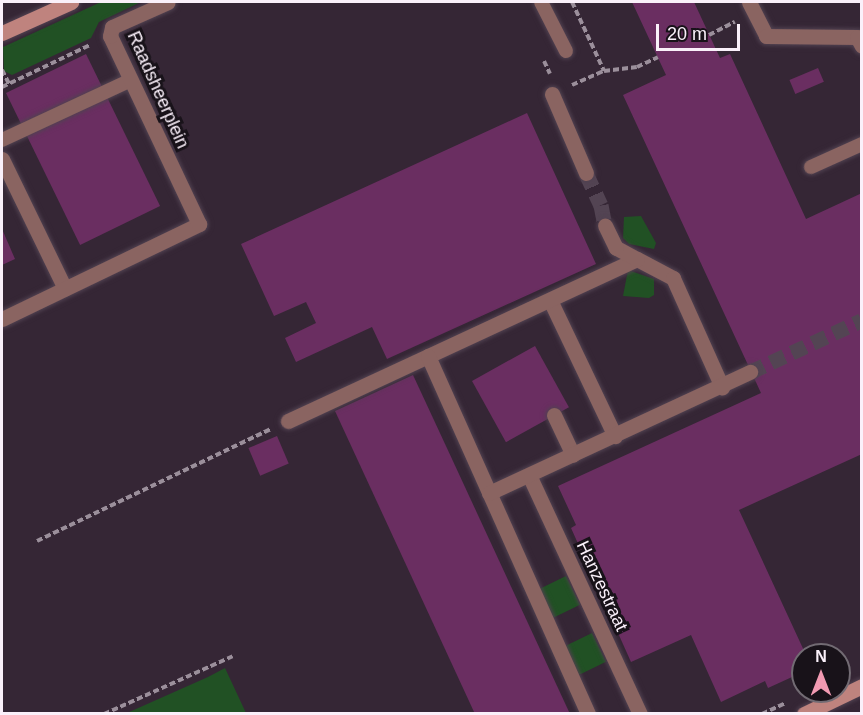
<!DOCTYPE html>
<html>
<head>
<meta charset="utf-8">
<style>
	body { margin:0 }
	#map { position:relative; width:863px; height:715px; overflow:hidden; background:#352635; font-family:Arial,sans-serif }
	div>[style] { position:absolute }
	.green>* { inset:0; background:#215124; transform-origin:0 0 }
	.building>* { inset:0; background:#6a2e61; transform-origin:0 0 }
	.street-tunnel>* { height:15px; margin-top:-7.5px; transform-origin:0; background:repeating-linear-gradient(90deg,#534453 0 15px,transparent 0 23px) }
	.path>* { height:4px; margin-top:-2px; transform-origin:0; background:repeating-linear-gradient(90deg,#9b8f9b 0 6px,transparent 0 9px) }
	.roads { filter:drop-shadow(0 0 2px #514251) drop-shadow(0 0 2px #514251) }
	.lane>* { height:14px; margin:-7px; padding:0 7px; transform-origin:7px; border-radius:7px; background:#8a6461 }
	.street>* { height:15px; margin:-7.5px; padding:0 7.5px; transform-origin:7.5px; border-radius:7.5px; background:#8a6461 }
	.secondary>* { height:15px; margin:-7.5px; padding:0 7.5px; transform-origin:7.5px; border-radius:7.5px; background:#bf837e }
	span { translate:-50% -50%; white-space:nowrap; text-align:center; line-height:1.15; -webkit-text-stroke:6px #181219; paint-order:stroke }
	.street-label { font-size:18px; color:#faf0fa }
	.frame { position:absolute; inset:0; border:3px solid #faf0fa; pointer-events:none }
	.north { position:absolute; left:791px; top:643px; width:60px; height:60px; box-sizing:border-box; background:#181219; border:2px solid #726b73; border-radius:50%; rotate:0deg; font-size:16px; font-weight:700; line-height:24px; text-align:center; color:#faf0fa }
	.north::after { content:''; display:block; margin:auto; width:21px; height:27px; background:#f19ab2; clip-path:polygon(50% 0,100% 100%,50% 72%,0 100%) }
	.scale { position:absolute; left:656px; top:24px; width:84px; height:27px; box-sizing:border-box; border:3px solid #faf0fa; border-top:0; padding-left:8px; font-size:18px; line-height:21px; white-space:nowrap; color:#faf0fa; -webkit-text-stroke:4px #181219; paint-order:stroke }
</style>
</head>
<body>
<div id="map">
	<div class="green">
		<div style="clip-path:polygon(101px 2px,141px 2px,99px 22px,91px 38px,12px 75px,4px 71px,3px 47px)"></div>
		<div style="clip-path:polygon(641px 216px,656px 243px,654px 249px,629px 244px,623px 238px,624px 217px)"></div>
		<div style="clip-path:polygon(628px 270px,654px 279px,654px 295px,649px 298px,623px 296px)"></div>
		<div style="left:566px;top:576px;width:32px;height:32px;rotate:64deg"></div>
		<div style="left:592px;top:633px;width:32px;height:32px;rotate:64deg"></div>
		<div style="clip-path:polygon(225px 668px,246px 713px,127px 713px,208px 677px)"></div>
	</div>
	<div class="building">
		<div style="clip-path:polygon(632px 2px,694px 2px,720px 58px,730px 54px,806px 219px,862px 193px,862px 454px,739px 510px,806px 655px,803px 672px,768px 688px,765px 681px,721px 702px,691px 635px,631px 662px,571px 528px,576px 525px,558px 486px,761px 393px,623px 95px,666px 75px)"></div>
		<div style="left:86px;top:54px;width:169px;height:89px;rotate:64deg"></div>
		<div style="left:818px;top:68px;width:15px;height:31px;rotate:67deg"></div>
		<div style="clip-path:polygon(527px 113px,596px 264px,387px 359px,372px 327px,296px 362px,285px 338px,316px 323px,306px 302px,274px 316px,241px 244px)"></div>
		<div style="clip-path:polygon(2px 229px,15px 259px,2px 265px)"></div>
		<div style="left:535px;top:346px;width:70px;height:72px;rotate:61deg"></div>
		<div style="clip-path:polygon(413px 375px,452px 459px,570px 714px,475px 714px,335px 411px)"></div>
		<div style="left:277px;top:436px;width:30px;height:31px;rotate:67deg"></div>
	</div>
	<div class="street-tunnel">
		<div style="left:586px;top:173px;width:35px;rotate:65deg"></div>
		<div style="left:601px;top:205px;width:20px;rotate:79deg"></div>
		<div style="left:750px;top:372px;width:123px;rotate:-24.9deg"></div>
	</div>
	<div class="path">
		<div style="left:572px;top:2px;width:76px;rotate:65.1deg"></div>
		<div style="left:709px;top:35px;width:29px;rotate:-27deg"></div>
		<div style="left:544px;top:61px;width:14px;rotate:65deg"></div>
		<div style="left:2px;top:70px;width:16px;rotate:63deg"></div>
		<div style="left:572px;top:85px;width:35px;rotate:-24deg"></div>
		<div style="left:604px;top:71px;width:33px;rotate:-7deg"></div>
		<div style="left:637px;top:67px;width:23px;rotate:-25deg"></div>
		<div style="left:2px;top:87px;width:98px;rotate:-25.5deg"></div>
		<div style="left:37px;top:541px;width:259px;rotate:-25.6deg"></div>
		<div style="left:104px;top:714px;width:141px;rotate:-24.2deg"></div>
		<div style="left:762px;top:714px;width:26px;rotate:-25deg"></div>
	</div>
	<div class="roads">
		<div class="lane">
			<div style="left:541px;top:2px;width:55px;rotate:63deg"></div>
			<div style="left:2px;top:140px;width:142px;rotate:-24.9deg"></div>
			<div style="left:811px;top:167px;width:56px;rotate:-24.3deg"></div>
		</div>
		<div class="street">
			<div style="left:749px;top:2px;width:38px;rotate:63deg"></div>
			<div style="left:766px;top:36px;width:91px;rotate:0.6deg"></div>
			<div style="left:857px;top:37px;width:10px;rotate:61deg"></div>
			<div style="left:552px;top:94px;width:86px;rotate:66.7deg"></div>
			<div style="left:2px;top:159px;width:144px;rotate:64.1deg"></div>
			<div style="left:637px;top:259px;width:41px;rotate:27.8deg"></div>
			<div style="left:673px;top:278px;width:120px;rotate:65.8deg"></div>
			<div style="left:550px;top:300px;width:151px;rotate:64.5deg"></div>
			<div style="left:2px;top:319px;width:219px;rotate:-25.7deg"></div>
			<div style="left:199px;top:224px;width:208px;rotate:-115.3deg"></div>
			<div style="left:110px;top:36px;width:9px;rotate:-77deg"></div>
			<div style="left:112px;top:27px;width:61px;rotate:-24.1deg"></div>
			<div style="left:428px;top:356px;width:230px;rotate:-24.9deg"></div>
			<div style="left:637px;top:259px;width:24px;rotate:-152deg"></div>
			<div style="left:616px;top:248px;width:25px;rotate:-116deg"></div>
			<div style="left:554px;top:415px;width:44px;rotate:64.6deg"></div>
			<div style="left:288px;top:421px;width:154px;rotate:-24.9deg"></div>
			<div style="left:428px;top:356px;width:392px;rotate:65.9deg"></div>
			<div style="left:529px;top:475px;width:264px;rotate:65.1deg"></div>
			<div style="left:489px;top:493px;width:288px;rotate:-24.9deg"></div>
		</div>
		<div class="secondary">
			<div style="left:2px;top:33px;width:76px;rotate:-24.2deg"></div>
			<div style="left:804px;top:714px;width:64px;rotate:-25.8deg"></div>
		</div>
	</div>
	<div class="street-label">
		<span style="left:158px;top:90px;rotate:66deg">Raadsheerplein</span>
		<span style="left:602px;top:586px;rotate:65deg">Hanzestraat</span>
	</div>
	<div class="frame"></div>
	<div class="north">N</div>
	<div class="scale">20 m</div>
</div>
</body>
</html>
